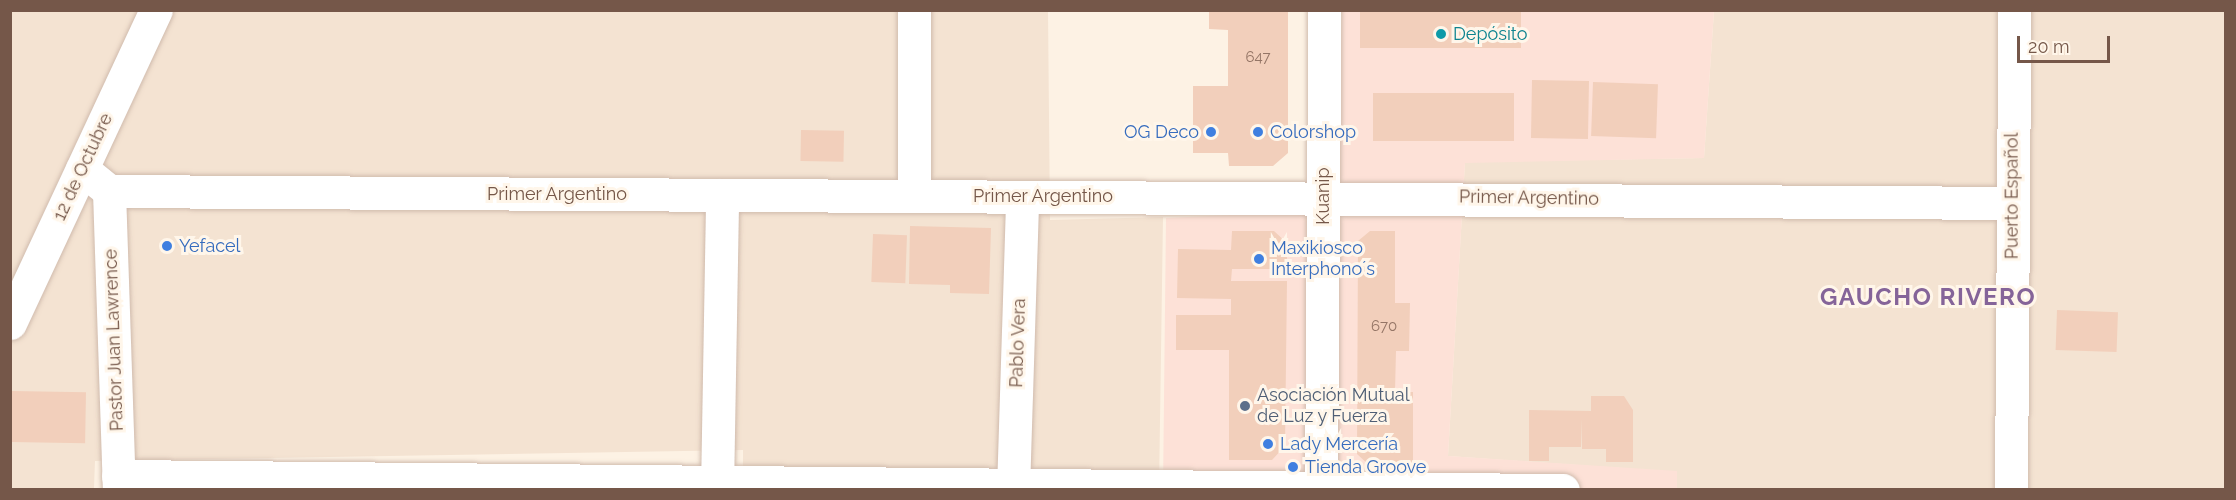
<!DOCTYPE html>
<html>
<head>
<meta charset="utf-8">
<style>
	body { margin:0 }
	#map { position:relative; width:2236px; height:500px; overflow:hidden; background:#fdf2e4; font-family:Raleway,sans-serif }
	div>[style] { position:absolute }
	.residential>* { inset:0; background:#f4e3d2 }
	.commercial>* { inset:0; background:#fde1d7 }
	.building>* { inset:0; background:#f2cfbb; transform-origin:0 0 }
	.roads { filter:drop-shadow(0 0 2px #d0bbad) drop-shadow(0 0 2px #d0bbad) }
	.minor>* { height:33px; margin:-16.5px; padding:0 16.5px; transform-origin:16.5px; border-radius:16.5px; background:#fff }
	.secondary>* { height:33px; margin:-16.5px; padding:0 16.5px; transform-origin:16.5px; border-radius:16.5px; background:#fff }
	.dots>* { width:16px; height:16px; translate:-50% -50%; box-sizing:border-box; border:3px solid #fff6ea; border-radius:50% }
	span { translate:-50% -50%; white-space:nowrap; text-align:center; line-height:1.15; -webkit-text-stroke:6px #fff6ea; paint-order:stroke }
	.number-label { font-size:15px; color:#947566 }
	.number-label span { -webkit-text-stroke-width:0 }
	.culture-label { font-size:18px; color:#0d838f }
	.left { translate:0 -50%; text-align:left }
	.shop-label { font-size:18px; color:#366cbe }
	.right { translate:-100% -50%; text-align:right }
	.street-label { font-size:18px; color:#755749 }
	.service-label { font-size:18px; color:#4e5e75 }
	.district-label { font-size:24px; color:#856499; font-weight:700; letter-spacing:1.5px }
	.frame { position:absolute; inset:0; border:12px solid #755749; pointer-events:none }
	.scale { position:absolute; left:2017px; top:36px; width:93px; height:27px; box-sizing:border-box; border:3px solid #755749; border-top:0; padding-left:8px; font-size:18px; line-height:21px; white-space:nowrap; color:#755749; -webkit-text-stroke:4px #fff6ea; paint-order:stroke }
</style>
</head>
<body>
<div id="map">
	<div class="residential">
		<div style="clip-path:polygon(10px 11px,1048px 11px,1050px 220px,1163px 217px,1159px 489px,743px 489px,743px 450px,95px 461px,94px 489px,11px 489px)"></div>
		<div style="clip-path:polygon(1714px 11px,2225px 11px,2225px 489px,1677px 490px,1677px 472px,1448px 456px,1465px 162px,1704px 158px)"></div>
	</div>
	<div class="commercial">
		<div style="clip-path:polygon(1342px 11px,1714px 11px,1704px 158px,1465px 163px,1448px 456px,1677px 471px,1677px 489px,1163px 490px,1166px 218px,1336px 210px)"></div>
	</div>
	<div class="building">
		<div style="clip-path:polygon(1209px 10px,1288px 10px,1288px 153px,1273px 166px,1229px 166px,1228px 153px,1193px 153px,1193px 86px,1228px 86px,1228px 30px,1209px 29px)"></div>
		<div style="left:1360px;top:10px;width:161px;height:38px"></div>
		<div style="left:1532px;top:80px;width:57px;height:58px;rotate:1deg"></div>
		<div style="left:1593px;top:82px;width:65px;height:54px;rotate:2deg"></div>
		<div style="left:1373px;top:93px;width:141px;height:48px"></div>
		<div style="left:801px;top:130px;width:43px;height:31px;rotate:1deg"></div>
		<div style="clip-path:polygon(910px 226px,991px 228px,989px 294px,950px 293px,950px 285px,909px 284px)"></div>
		<div style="clip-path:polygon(1232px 231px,1274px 231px,1287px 243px,1287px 269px,1232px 269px,1231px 281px,1287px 281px,1285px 446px,1272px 460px,1229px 460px,1229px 350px,1176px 350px,1176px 315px,1231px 315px,1231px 299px,1177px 298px,1178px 249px,1231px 250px)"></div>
		<div style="clip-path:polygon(1370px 231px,1395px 231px,1395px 303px,1410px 303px,1409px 351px,1396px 351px,1395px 392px,1413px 392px,1413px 466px,1370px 466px,1357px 454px,1358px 241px)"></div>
		<div style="left:873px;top:234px;width:34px;height:48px;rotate:2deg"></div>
		<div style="left:2057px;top:310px;width:61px;height:40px;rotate:2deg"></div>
		<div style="left:12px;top:391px;width:74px;height:51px;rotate:1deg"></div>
		<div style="clip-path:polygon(1591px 396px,1624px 396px,1633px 410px,1633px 462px,1606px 462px,1606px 449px,1582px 449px,1582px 419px,1581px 447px,1549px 447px,1549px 461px,1529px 461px,1529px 410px,1591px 411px)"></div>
	</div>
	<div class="roads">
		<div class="minor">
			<div style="left:82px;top:169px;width:35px;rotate:39deg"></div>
			<div style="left:109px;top:191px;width:1903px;rotate:0.36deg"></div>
			<div style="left:109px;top:191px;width:299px;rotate:88.1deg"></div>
			<div style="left:914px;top:194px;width:184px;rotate:-90deg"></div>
			<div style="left:118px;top:476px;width:1445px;rotate:0.56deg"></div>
			<div style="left:717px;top:490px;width:295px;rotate:-89deg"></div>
			<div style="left:1013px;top:490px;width:293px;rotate:-88.2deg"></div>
			<div style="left:2011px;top:490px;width:480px;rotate:-89.6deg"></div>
		</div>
		<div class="secondary">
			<div style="left:10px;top:323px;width:345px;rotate:-65deg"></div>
			<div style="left:1321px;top:490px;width:480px;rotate:-89.6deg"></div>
		</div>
	</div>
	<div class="dots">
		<div style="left:1441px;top:34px;background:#0f9aa8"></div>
		<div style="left:1211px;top:132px;background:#3f7fe0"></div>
		<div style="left:1258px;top:132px;background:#3f7fe0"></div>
		<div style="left:167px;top:246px;background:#3f7fe0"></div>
		<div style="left:1259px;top:259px;background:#3f7fe0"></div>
		<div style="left:1245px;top:406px;background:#5c6f8a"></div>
		<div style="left:1268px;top:444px;background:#3f7fe0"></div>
		<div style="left:1293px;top:467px;background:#3f7fe0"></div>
	</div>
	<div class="number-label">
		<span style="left:1258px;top:58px">647</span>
		<span style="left:1384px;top:327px">670</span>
	</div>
	<div class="culture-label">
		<span class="left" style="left:1453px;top:34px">Depósito</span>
	</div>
	<div class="shop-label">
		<span class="right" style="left:1199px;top:132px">OG Deco</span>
		<span class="left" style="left:1270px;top:132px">Colorshop</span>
		<span class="left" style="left:179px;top:246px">Yefacel</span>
		<span class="left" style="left:1271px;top:259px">Maxikiosco<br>Interphono´s</span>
		<span class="left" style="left:1280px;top:444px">Lady Mercería</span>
		<span class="left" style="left:1305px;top:467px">Tienda Groove</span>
	</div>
	<div class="street-label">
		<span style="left:83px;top:167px;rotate:-65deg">12 de Octubre</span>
		<span style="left:557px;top:194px">Primer Argentino</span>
		<span style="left:1043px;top:196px">Primer Argentino</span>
		<span style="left:1323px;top:196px;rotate:-90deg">Kuanip</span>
		<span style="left:2012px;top:196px;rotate:-90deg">Puerto Español</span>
		<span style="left:1529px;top:198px;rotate:1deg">Primer Argentino</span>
		<span style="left:114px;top:340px;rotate:-92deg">Pastor Juan Lawrence</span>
		<span style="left:1018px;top:343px;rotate:-88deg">Pablo Vera</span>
	</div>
	<div class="service-label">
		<span class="left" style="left:1257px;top:406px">Asociación Mutual<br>de Luz y Fuerza</span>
	</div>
	<div class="district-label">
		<span style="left:1928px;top:297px">GAUCHO RIVERO</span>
	</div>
	<div class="frame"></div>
	<div class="scale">20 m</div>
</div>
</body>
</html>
